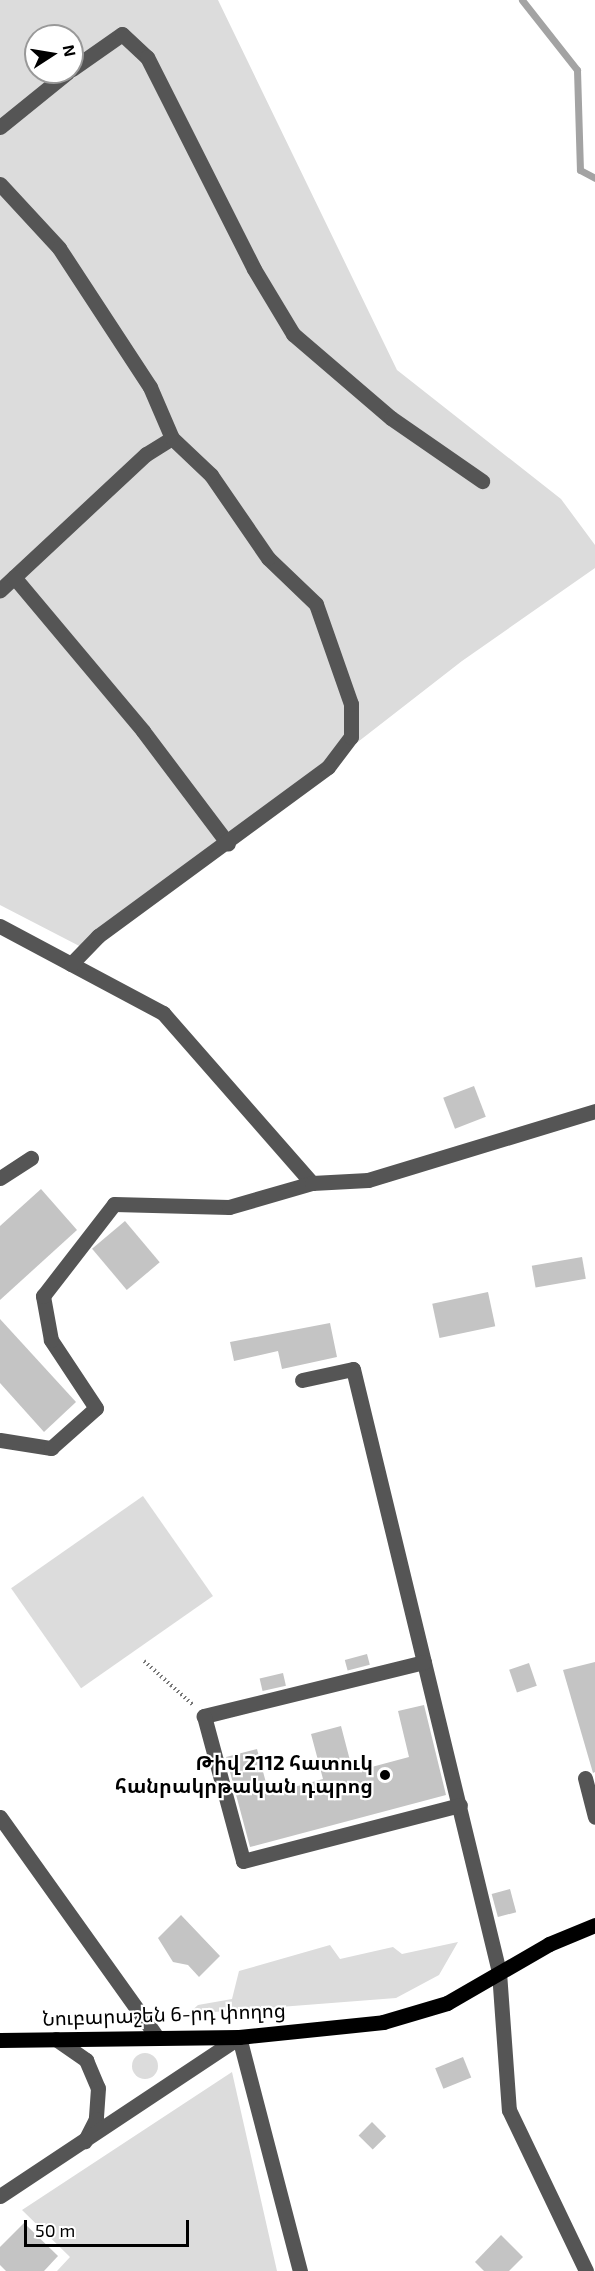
<!DOCTYPE html>
<html>
<head>
<meta charset="utf-8">
<style>
	body { margin:0 }
	#map { position:relative; width:595px; height:2271px; overflow:hidden; background:#fff; font-family:"Exo 2","Noto Sans Armenian",sans-serif }
	div>[style] { position:absolute }
	.green>* { inset:0; background:#dcdcdc; transform-origin:0 0 }
	.round { border-radius:50% }
	.stream>* { height:7px; margin:-3.5px; padding:0 3.5px; transform-origin:3.5px; border-radius:3.5px; background:#a3a3a3 }
	.building>* { inset:0; background:#c4c4c4; transform-origin:0 0 }
	.path>* { height:4px; margin-top:-2px; transform-origin:0; background:repeating-linear-gradient(90deg,#777 0 1.5px,transparent 0 4.5px) }
	.minor>* { height:15px; margin:-7.5px; padding:0 7.5px; transform-origin:7.5px; border-radius:7.5px; background:#555 }
	.major>* { height:15px; margin:-7.5px; padding:0 7.5px; transform-origin:7.5px; border-radius:7.5px; background:#000 }
	.dots>* { width:16px; height:16px; translate:-50% -50%; box-sizing:border-box; border:3px solid #fff; border-radius:50% }
	span { translate:-50% -50%; white-space:nowrap; text-align:center; line-height:1.15; -webkit-text-stroke:4.5px #fff; paint-order:stroke }
	.poi-label { font-size:20px; color:#000; font-weight:700 }
	.right { translate:-100% -50%; text-align:right }
	.street-label { font-size:20px; color:#000 }
	.north { position:absolute; left:24px; top:24px; width:60px; height:60px; box-sizing:border-box; background:#fff; border:2px solid #999; border-radius:50%; rotate:78deg; font-size:16px; font-weight:700; line-height:24px; text-align:center; color:#000 }
	.north::after { content:''; display:block; margin:auto; width:21px; height:27px; background:#000; clip-path:polygon(50% 0,100% 100%,50% 72%,0 100%) }
	.scale { position:absolute; left:24px; top:2220px; width:165px; height:27px; box-sizing:border-box; border:3px solid #000; border-top:0; padding-left:8px; font-size:18px; line-height:21px; white-space:nowrap; color:#000; -webkit-text-stroke:4px #fff; paint-order:stroke }
</style>
</head>
<body>
<div id="map">
	<div class="green">
		<div style="clip-path:polygon(evenodd,0 0,218px 0,397px 370px,561px 499px,595px 545px,595px 568px,462px 661px,89px 951px,0 905px,0 0,36px 36px,72px 36px,72px 72px,36px 72px,36px 36px)"></div>
		<div style="left:143px;top:1496px;width:122px;height:161px;rotate:55deg"></div>
		<div style="clip-path:polygon(458px 1942px,439px 1975px,396px 1998px,188px 2014px,198px 2005px,232px 1999px,239px 1971px,330px 1945px,340px 1959px,393px 1947px,402px 1954px)"></div>
		<div class="round" style="left:132px;top:2053px;width:26px;height:26px"></div>
		<div style="clip-path:polygon(232px 2072px,277px 2271px,57px 2271px,70px 2257px,22px 2210px)"></div>
	</div>
	<div class="stream">
		<div style="left:522px;top:0;width:89px;rotate:51.8deg"></div>
		<div style="left:577px;top:70px;width:100px;rotate:88.3deg"></div>
		<div style="left:580px;top:170px;width:17px;rotate:28deg"></div>
	</div>
	<div class="building">
		<div style="left:474px;top:1086px;width:33px;height:33px;rotate:69deg"></div>
		<div style="clip-path:polygon(41px 1189px,77px 1230px,0 1300px,0 1226px)"></div>
		<div style="left:125px;top:1221px;width:54px;height:43px;rotate:50deg"></div>
		<div style="left:582px;top:1257px;width:22px;height:51px;rotate:80deg"></div>
		<div style="left:488px;top:1292px;width:35px;height:57px;rotate:78deg"></div>
		<div style="clip-path:polygon(0 1319px,76px 1402px,44px 1432px,0 1383px)"></div>
		<div style="clip-path:polygon(330px 1323px,337px 1357px,282px 1369px,278px 1351px,234px 1361px,230px 1342px)"></div>
		<div style="left:367px;top:1654px;width:11px;height:23px;rotate:75deg"></div>
		<div style="clip-path:polygon(595px 1662px,595px 1772px,593px 1773px,563px 1670px)"></div>
		<div style="left:529px;top:1663px;width:24px;height:21px;rotate:71deg"></div>
		<div style="left:283px;top:1673px;width:13px;height:24px;rotate:77deg"></div>
		<div style="clip-path:polygon(424px 1705px,446px 1795px,250px 1847px,226px 1757px,257px 1749px,269px 1794px,323px 1779px,311px 1734px,341px 1726px,353px 1772px,409px 1757px,398px 1711px)"></div>
		<div style="left:510px;top:1889px;width:24px;height:19px;rotate:75deg"></div>
		<div style="clip-path:polygon(181px 1915px,220px 1956px,199px 1977px,188px 1965px,173px 1962px,158px 1938px)"></div>
		<div style="left:463px;top:2057px;width:22px;height:30px;rotate:68deg"></div>
		<div style="left:372px;top:2122px;width:20px;height:19px;rotate:45deg"></div>
		<div style="clip-path:polygon(24px 2223px,58px 2256px,44px 2271px,6px 2271px,0 2265px,0 2247px)"></div>
		<div style="clip-path:polygon(501px 2235px,523px 2257px,509px 2271px,484px 2271px,475px 2262px)"></div>
	</div>
	<div class="path">
		<div style="left:144px;top:1661px;width:66px;rotate:41.9deg"></div>
	</div>
	<div class="minor">
		<div style="left:72px;top:69px;width:61px;rotate:-35deg"></div>
		<div style="left:122px;top:34px;width:34px;rotate:43deg"></div>
		<div style="left:147px;top:57px;width:237px;rotate:63.2deg"></div>
		<div style="left:254px;top:269px;width:76px;rotate:59deg"></div>
		<div style="left:293px;top:334px;width:129px;rotate:40.6deg"></div>
		<div style="left:391px;top:418px;width:111px;rotate:34.7deg"></div>
		<div style="left:0;top:127px;width:87px;rotate:-39deg"></div>
		<div style="left:0;top:184px;width:87px;rotate:47.3deg"></div>
		<div style="left:59px;top:248px;width:166px;rotate:56.8deg"></div>
		<div style="left:150px;top:387px;width:56px;rotate:66.7deg"></div>
		<div style="left:172px;top:438px;width:31px;rotate:148deg"></div>
		<div style="left:146px;top:454px;width:200px;rotate:137deg"></div>
		<div style="left:14px;top:577px;width:201px;rotate:50deg"></div>
		<div style="left:143px;top:731px;width:141px;rotate:53deg"></div>
		<div style="left:0;top:926px;width:185px;rotate:28.1deg"></div>
		<div style="left:163px;top:1013px;width:226px;rotate:48.8deg"></div>
		<div style="left:71px;top:964px;width:39px;rotate:-46deg"></div>
		<div style="left:98px;top:936px;width:285px;rotate:-36.3deg"></div>
		<div style="left:328px;top:767px;width:38px;rotate:-53deg"></div>
		<div style="left:351px;top:737px;width:33px;rotate:-90deg"></div>
		<div style="left:351px;top:704px;width:106px;rotate:-109.3deg"></div>
		<div style="left:316px;top:604px;width:66px;rotate:-136.2deg"></div>
		<div style="left:268px;top:558px;width:101px;rotate:-124.5deg"></div>
		<div style="left:211px;top:475px;width:54px;rotate:-136.5deg"></div>
		<div style="left:0;top:1178px;width:37px;rotate:-33deg"></div>
		<div style="left:302px;top:1380px;width:52px;rotate:-12.2deg"></div>
		<div style="left:353px;top:1369px;width:620px;rotate:76.39deg"></div>
		<div style="left:499px;top:1972px;width:138px;rotate:85.9deg"></div>
		<div style="left:509px;top:2110px;width:178px;rotate:64.4deg"></div>
		<div style="left:0;top:1440px;width:52px;rotate:8.9deg"></div>
		<div style="left:51px;top:1448px;width:60px;rotate:-41.6deg"></div>
		<div style="left:96px;top:1408px;width:82px;rotate:-123.5deg"></div>
		<div style="left:51px;top:1340px;width:45px;rotate:-100.3deg"></div>
		<div style="left:43px;top:1296px;width:116px;rotate:-52.3deg"></div>
		<div style="left:114px;top:1204px;width:115px;rotate:1.5deg"></div>
		<div style="left:229px;top:1207px;width:86px;rotate:-16.1deg"></div>
		<div style="left:312px;top:1183px;width:56px;rotate:-3.1deg"></div>
		<div style="left:368px;top:1180px;width:237px;rotate:-16.9deg"></div>
		<div style="left:424px;top:1662px;width:227px;rotate:166.2deg"></div>
		<div style="left:204px;top:1716px;width:150px;rotate:74.9deg"></div>
		<div style="left:243px;top:1861px;width:224px;rotate:-14.5deg"></div>
		<div style="left:585px;top:1778px;width:40px;rotate:75.6deg"></div>
		<div style="left:0;top:1817px;width:267px;rotate:54.5deg"></div>
		<div style="left:56px;top:2039px;width:37px;rotate:35deg"></div>
		<div style="left:86px;top:2060px;width:30px;rotate:67deg"></div>
		<div style="left:98px;top:2088px;width:31px;rotate:94deg"></div>
		<div style="left:96px;top:2119px;width:25px;rotate:117deg"></div>
		<div style="left:0;top:2196px;width:287px;rotate:-33.6deg"></div>
		<div style="left:239px;top:2037px;width:242px;rotate:75.4deg"></div>
	</div>
	<div class="major">
		<div style="left:0;top:2040px;width:239px;rotate:-0.7deg"></div>
		<div style="left:239px;top:2037px;width:145px;rotate:-5.9deg"></div>
		<div style="left:383px;top:2022px;width:67px;rotate:-16.5deg"></div>
		<div style="left:447px;top:2003px;width:118px;rotate:-30deg"></div>
		<div style="left:549px;top:1944px;width:50px;rotate:-22.4deg"></div>
	</div>
	<div class="dots">
		<div style="left:385px;top:1775px;background:#000"></div>
	</div>
	<div class="poi-label">
		<span class="right" style="left:373px;top:1774px">Թիվ 2112 հատուկ<br>հանրակրթական դպրոց</span>
	</div>
	<div class="street-label">
		<span style="left:164px;top:2014px;rotate:-2deg">Նուբարաշեն 6-րդ փողոց</span>
	</div>
	<div class="north">N</div>
	<div class="scale">50 m</div>
</div>
</body>
</html>
